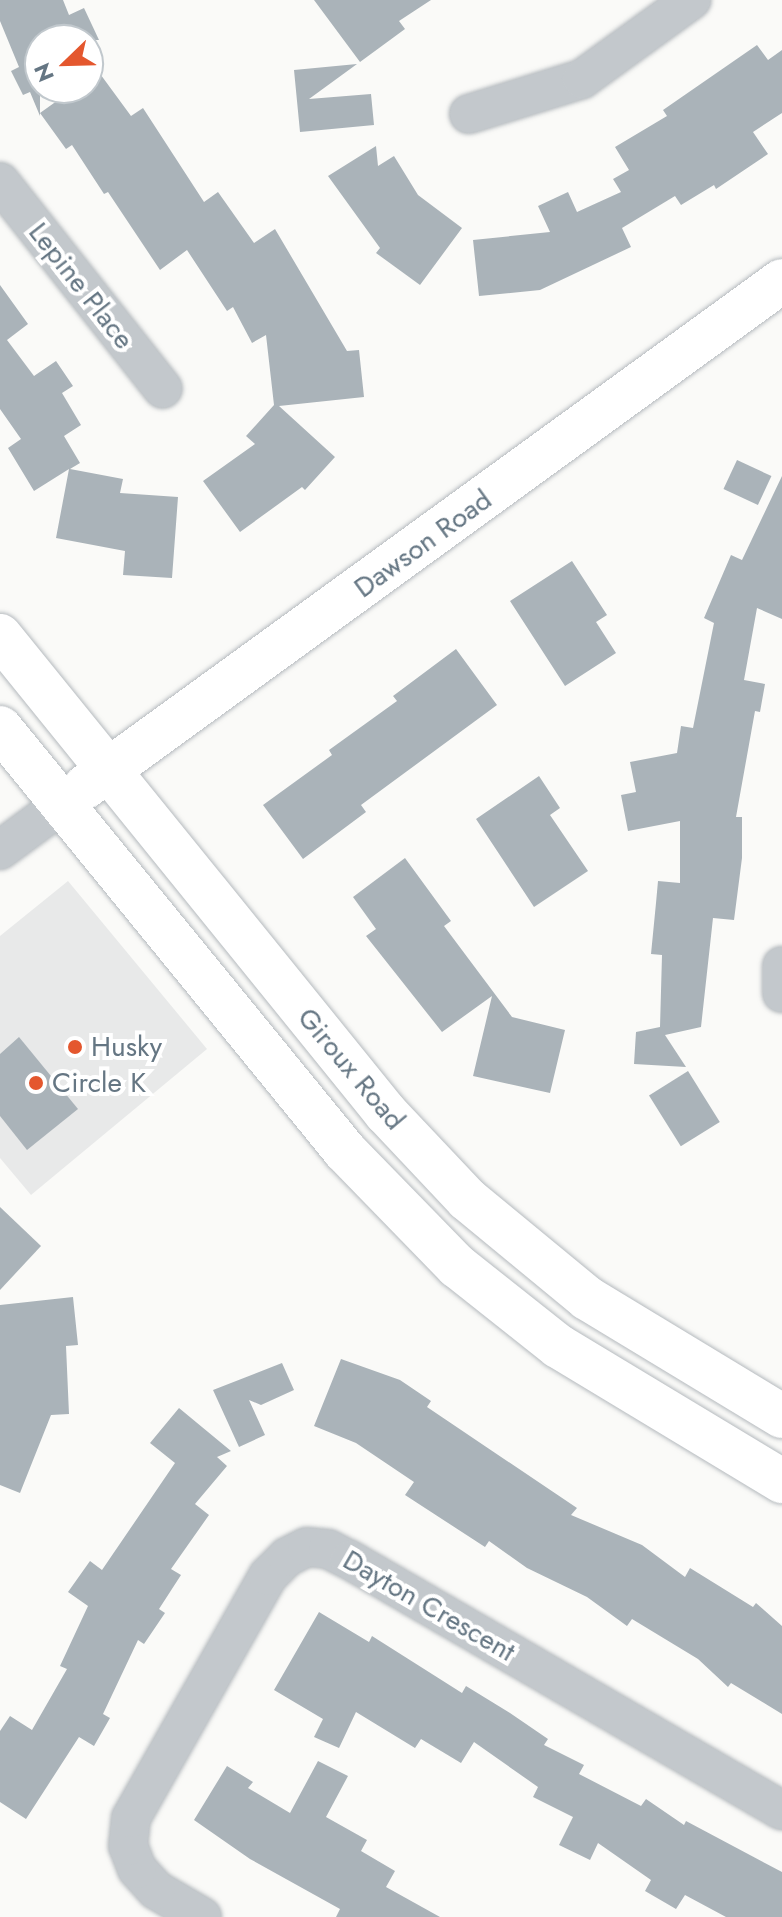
<!DOCTYPE html>
<html>
<head>
<meta charset="utf-8">
<style>
	body { margin:0 }
	#map { position:relative; width:782px; height:1917px; overflow:hidden; background:#fafaf8; font-family:Jost,sans-serif }
	div>[style] { position:absolute }
	.built>* { inset:0; background:#e8e9e9 }
	.building>* { inset:0; background:#aab3b9; transform-origin:0 0 }
	.roads { filter:drop-shadow(0 0 2px #b5babe) drop-shadow(0 0 2px #b5babe) }
	.minor>* { height:38px; margin:-19px; padding:0 19px; transform-origin:19px; border-radius:19px; background:#c3c8cc }
	.major>* { height:44px; margin:-22px; padding:0 22px; transform-origin:22px; border-radius:22px; background:#fff }
	.dots>* { width:22px; height:22px; translate:-50% -50%; box-sizing:border-box; border:4px solid #fff; border-radius:50% }
	span { translate:-50% -50%; white-space:nowrap; text-align:center; line-height:1.15; -webkit-text-stroke:8px #fff; paint-order:stroke }
	.street-label { font-size:28px; color:#657683 }
	.poi-label { font-size:28px; color:#657683 }
	.left { translate:0 -50%; text-align:left }
	.north { position:absolute; left:24px; top:24px; width:80px; height:80px; box-sizing:border-box; background:#fff; border:2px solid #c1c8cd; border-radius:50%; rotate:247deg; font-size:22px; font-weight:700; line-height:32px; text-align:center; color:#657683 }
	.north::after { content:''; display:block; margin:auto; width:28px; height:36px; background:#e4572e; clip-path:polygon(50% 0,100% 100%,50% 72%,0 100%) }
</style>
</head>
<body>
<div id="map">
	<div class="built">
		<div style="clip-path:polygon(68px 881px,207px 1049px,31px 1195px,0 1158px,0 936px)"></div>
	</div>
	<div class="building">
		<div style="clip-path:polygon(0 0,63px 0,69px 15px,84px 8px,99px 40px,40px 40px,40px 116px,30px 92px,23px 95px,11px 71px,19px 67px,0 21px)"></div>
		<div style="clip-path:polygon(314px 0,431px 0,399px 21px,405px 29px,360px 62px)"></div>
		<div style="clip-path:polygon(757px 45px,768px 60px,782px 50px,782px 113px,753px 132px,768px 154px,716px 189px,714px 185px,681px 205px,675px 196px,622px 228px,631px 247px,540px 290px,479px 296px,473px 240px,550px 232px,538px 206px,568px 192px,577px 212px,621px 192px,613px 179px,629px 170px,615px 147px,667px 116px,663px 110px)"></div>
		<div style="clip-path:polygon(357px 64px,309px 99px,371px 94px,374px 125px,300px 132px,294px 70px)"></div>
		<div style="clip-path:polygon(98px 71px,131px 116px,143px 108px,204px 202px,218px 192px,254px 243px,275px 229px,347px 351px,359px 350px,364px 397px,279px 406px,335px 457px,305px 490px,302px 487px,240px 532px,203px 481px,255px 444px,246px 436px,274px 405px,266px 335px,252px 343px,233px 307px,227px 311px,187px 250px,160px 270px,108px 192px,104px 194px,72px 145px,66px 149px,40px 113px,75px 88px,88px 88px,88px 78px)"></div>
		<div style="clip-path:polygon(376px 146px,378px 166px,394px 156px,418px 195px,462px 228px,420px 285px,376px 253px,380px 248px,328px 176px)"></div>
		<div style="clip-path:polygon(0 285px,28px 324px,7px 340px,34px 376px,56px 361px,73px 386px,62px 393px,81px 425px,64px 436px,80px 463px,70px 469px,123px 479px,120px 493px,178px 497px,172px 578px,123px 575px,125px 551px,56px 538px,69px 469px,34px 491px,8px 448px,21px 439px,0 409px)"></div>
		<div style="left:737px;top:460px;width:38px;height:32px;rotate:25deg"></div>
		<div style="clip-path:polygon(782px 476px,782px 619px,757px 608px,744px 680px,765px 684px,760px 712px,755px 711px,736px 817px,742px 817px,742px 858px,734px 920px,713px 918px,701px 1027px,665px 1035px,686px 1067px,634px 1064px,636px 1032px,660px 1027px,662px 955px,651px 954px,656px 903px,658px 881px,680px 883px,680px 821px,628px 831px,621px 795px,636px 792px,630px 762px,677px 753px,681px 726px,693px 728px,714px 623px,704px 618px,731px 555px,742px 560px)"></div>
		<div style="clip-path:polygon(572px 561px,607px 615px,596px 622px,616px 653px,565px 686px,510px 601px)"></div>
		<div style="clip-path:polygon(456px 649px,497px 705px,361px 805px,366px 812px,303px 859px,263px 805px,332px 755px,329px 750px,397px 701px,393px 696px)"></div>
		<div style="clip-path:polygon(539px 776px,560px 808px,550px 815px,588px 871px,534px 907px,476px 819px)"></div>
		<div style="clip-path:polygon(405px 858px,451px 921px,444px 926px,512px 1017px,565px 1030px,550px 1093px,473px 1076px,492px 996px,442px 1032px,366px 936px,376px 929px,353px 897px)"></div>
		<div style="clip-path:polygon(19px 1037px,78px 1109px,27px 1150px,0 1116px,0 1054px)"></div>
		<div style="left:688px;top:1071px;width:60px;height:46px;rotate:58deg"></div>
		<div style="clip-path:polygon(0 1207px,41px 1246px,0 1290px)"></div>
		<div style="clip-path:polygon(73px 1297px,78px 1345px,66px 1346px,69px 1414px,51px 1415px,20px 1493px,0 1485px,0 1305px)"></div>
		<div style="clip-path:polygon(341px 1359px,400px 1380px,431px 1401px,427px 1407px,577px 1508px,571px 1515px,642px 1545px,685px 1577px,690px 1568px,753px 1607px,756px 1603px,782px 1626px,782px 1714px,731px 1683px,728px 1687px,698px 1659px,632px 1619px,627px 1626px,587px 1597px,527px 1568px,489px 1541px,485px 1547px,405px 1495px,414px 1482px,356px 1443px,314px 1426px)"></div>
		<div style="clip-path:polygon(282px 1363px,294px 1390px,261px 1405px,249px 1400px,265px 1435px,239px 1447px,213px 1390px)"></div>
		<div style="clip-path:polygon(179px 1408px,231px 1451px,217px 1457px,227px 1466px,195px 1504px,209px 1515px,171px 1569px,181px 1575px,159px 1609px,165px 1613px,144px 1644px,138px 1640px,103px 1714px,110px 1718px,94px 1746px,79px 1737px,26px 1819px,0 1802px,0 1731px,10px 1716px,32px 1730px,67px 1669px,60px 1666px,88px 1606px,68px 1592px,90px 1561px,102px 1570px,175px 1463px,150px 1443px)"></div>
		<div style="clip-path:polygon(319px 1612px,369px 1642px,372px 1636px,462px 1693px,466px 1686px,510px 1713px,548px 1739px,544px 1745px,584px 1765px,579px 1774px,641px 1806px,646px 1799px,684px 1825px,686px 1821px,782px 1872px,782px 1917px,726px 1917px,685px 1895px,676px 1909px,645px 1891px,651px 1880px,598px 1843px,590px 1860px,559px 1845px,573px 1817px,533px 1797px,538px 1787px,474px 1742px,461px 1763px,421px 1739px,415px 1748px,356px 1712px,339px 1748px,314px 1737px,323px 1719px,274px 1690px)"></div>
		<div style="clip-path:polygon(318px 1761px,348px 1776px,326px 1817px,367px 1840px,361px 1851px,395px 1871px,386px 1887px,440px 1917px,336px 1917px,340px 1909px,250px 1859px,194px 1820px,227px 1766px,253px 1782px,248px 1788px,290px 1813px)"></div>
	</div>
	<div class="roads">
		<div class="minor">
			<div style="left:469px;top:114px;width:118px;rotate:-17.2deg"></div>
			<div style="left:582px;top:79px;width:135px;rotate:-35.9deg"></div>
			<div style="left:0;top:182px;width:263px;rotate:51.8deg"></div>
			<div style="left:0;top:850px;width:76px;rotate:-36.4deg"></div>
			<div style="left:782px;top:966px;width:27px;rotate:90deg"></div>
			<div style="left:202px;top:1917px;width:53px;rotate:-149.6deg"></div>
			<div style="left:156px;top:1890px;width:28px;rotate:-132deg"></div>
			<div style="left:137px;top:1869px;width:25px;rotate:-111deg"></div>
			<div style="left:128px;top:1846px;width:28px;rotate:-84deg"></div>
			<div style="left:131px;top:1818px;width:278px;rotate:-60.5deg"></div>
			<div style="left:268px;top:1576px;width:27px;rotate:-45deg"></div>
			<div style="left:287px;top:1557px;width:22px;rotate:-27deg"></div>
			<div style="left:307px;top:1547px;width:21px;rotate:5deg"></div>
			<div style="left:328px;top:1549px;width:25px;rotate:27deg"></div>
			<div style="left:350px;top:1560px;width:499px;rotate:30.1deg"></div>
		</div>
		<div class="major">
			<div style="left:0;top:636px;width:614px;rotate:51.02deg"></div>
			<div style="left:386px;top:1113px;width:118px;rotate:46.7deg"></div>
			<div style="left:467px;top:1199px;width:156px;rotate:39.5deg"></div>
			<div style="left:587px;top:1298px;width:228px;rotate:31.2deg"></div>
			<div style="left:0;top:728px;width:546px;rotate:50.8deg"></div>
			<div style="left:345px;top:1151px;width:161px;rotate:45.8deg"></div>
			<div style="left:457px;top:1266px;width:129px;rotate:38.4deg"></div>
			<div style="left:558px;top:1346px;width:262px;rotate:31.1deg"></div>
			<div style="left:85px;top:787px;width:861px;rotate:-35.98deg"></div>
		</div>
	</div>
	<div class="dots">
		<div style="left:75px;top:1047px;background:#e4572e"></div>
		<div style="left:36px;top:1083px;background:#e4572e"></div>
	</div>
	<div class="street-label">
		<span style="left:81px;top:286px;rotate:52deg">Lepine Place</span>
		<span style="left:423px;top:544px;rotate:-36deg">Dawson Road</span>
		<span style="left:351px;top:1069px;rotate:50deg">Giroux Road</span>
		<span style="left:429px;top:1606px;rotate:30deg">Dayton Crescent</span>
	</div>
	<div class="poi-label">
		<span class="left" style="left:91px;top:1047px">Husky</span>
		<span class="left" style="left:52px;top:1083px">Circle K</span>
	</div>
	<div class="north">N</div>
</div>
</body>
</html>
